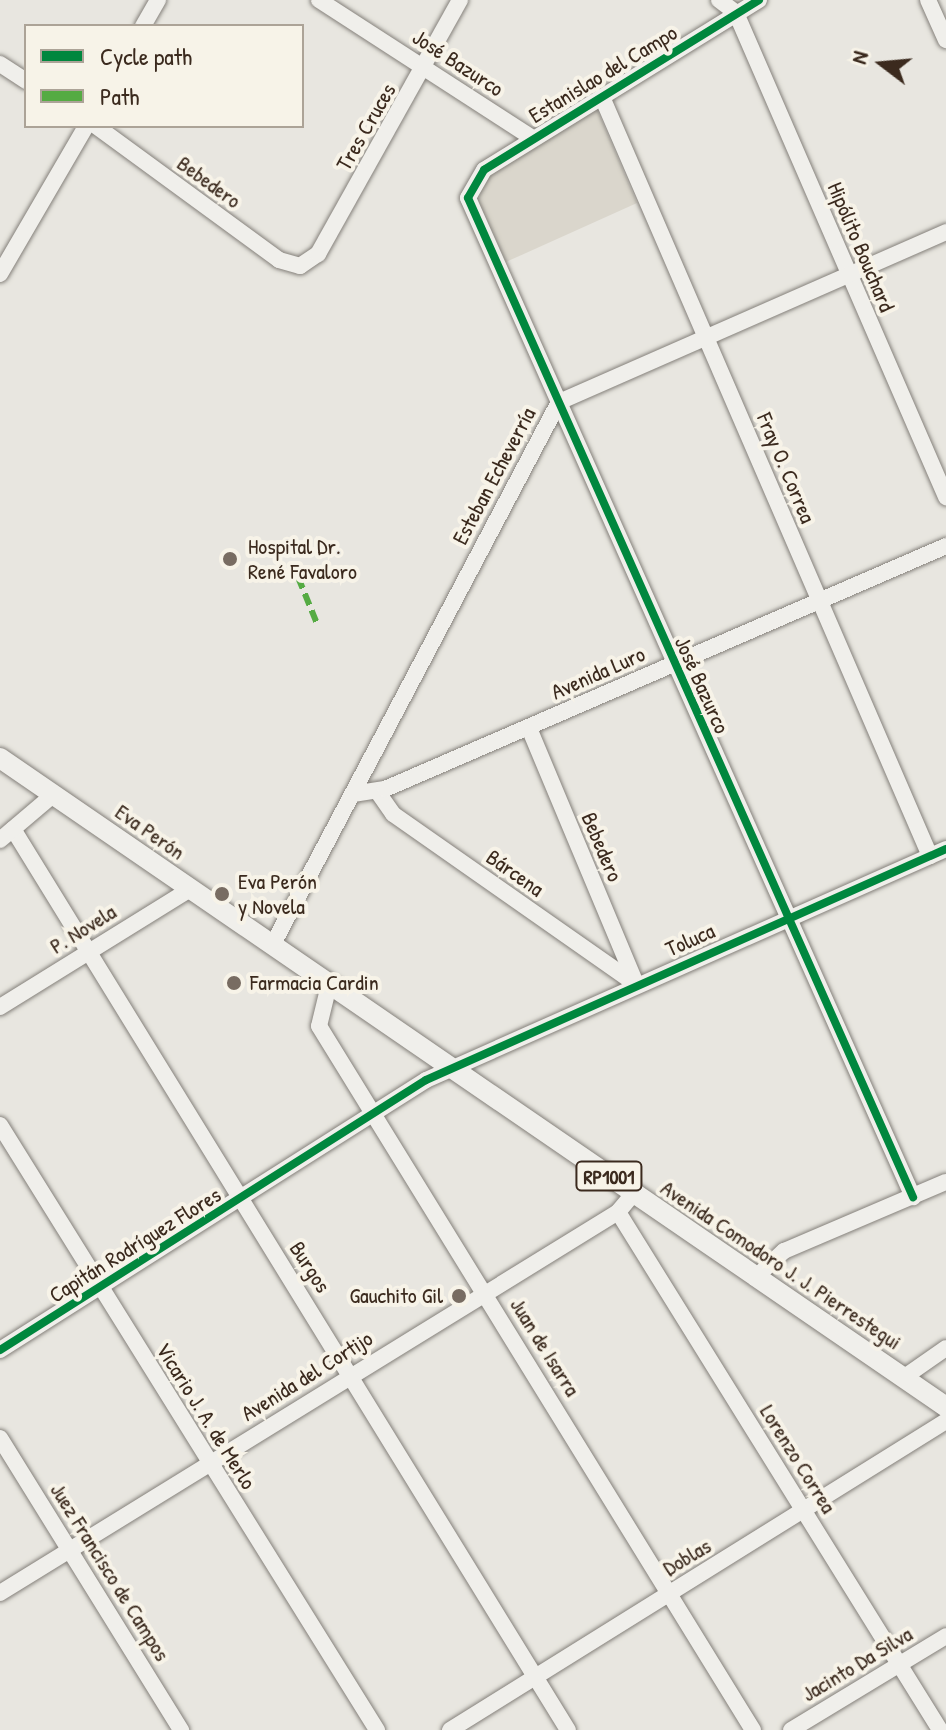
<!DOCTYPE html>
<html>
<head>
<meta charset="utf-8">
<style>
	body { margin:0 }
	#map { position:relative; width:946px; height:1730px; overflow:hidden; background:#e8e6e0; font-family:"Patrick Hand",sans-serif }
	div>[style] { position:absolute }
	.green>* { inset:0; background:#dad6cc }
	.roads { filter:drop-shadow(0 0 2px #84807a) drop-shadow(0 0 2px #84807a) }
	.minor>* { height:16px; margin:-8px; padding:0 8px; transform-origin:8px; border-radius:8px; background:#f0efeb }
	.major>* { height:20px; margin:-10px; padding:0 10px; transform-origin:10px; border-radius:10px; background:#f0efeb }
	.quiet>* { height:6px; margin-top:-3px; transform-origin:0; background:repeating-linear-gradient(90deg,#55ab43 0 12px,transparent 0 18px) }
	.cycleway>* { height:8px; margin:-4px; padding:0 4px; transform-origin:4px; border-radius:4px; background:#00873e }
	.dots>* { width:22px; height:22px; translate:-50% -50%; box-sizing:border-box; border:4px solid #f7f3e8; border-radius:50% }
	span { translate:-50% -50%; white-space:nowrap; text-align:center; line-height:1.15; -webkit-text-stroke:8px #f7f3e8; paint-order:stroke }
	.shield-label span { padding:2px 6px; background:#f7f3e8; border:2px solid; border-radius:6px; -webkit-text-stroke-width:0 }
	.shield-label { font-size:20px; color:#3b2a1e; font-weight:700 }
	.street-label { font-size:22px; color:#3b2a1e }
	.poi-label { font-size:22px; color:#3b2a1e }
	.left { translate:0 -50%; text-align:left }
	.right { translate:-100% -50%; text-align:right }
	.legend { position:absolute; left:24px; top:24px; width:280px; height:104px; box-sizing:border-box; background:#f7f3e8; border:2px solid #aca397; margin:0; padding:10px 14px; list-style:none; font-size:24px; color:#3b2a1e }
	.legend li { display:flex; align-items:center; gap:16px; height:40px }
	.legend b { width:40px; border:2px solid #aca397 }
	.north { position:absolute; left:842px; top:24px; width:80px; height:80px; -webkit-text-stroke:6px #f7f3e8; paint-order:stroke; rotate:286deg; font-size:22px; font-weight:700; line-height:32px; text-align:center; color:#3b2a1e }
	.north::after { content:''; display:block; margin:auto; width:28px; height:36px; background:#3b2a1e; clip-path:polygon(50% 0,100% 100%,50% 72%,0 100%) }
</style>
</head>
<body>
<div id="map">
	<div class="green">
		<div style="clip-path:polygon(597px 109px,637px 203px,506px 262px,478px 200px,487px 177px)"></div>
	</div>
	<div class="roads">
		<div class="minor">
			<div style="left:319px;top:0;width:254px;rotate:32.9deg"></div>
			<div style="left:719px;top:0;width:21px;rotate:37deg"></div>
			<div style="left:736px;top:13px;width:528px;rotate:66.54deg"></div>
			<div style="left:759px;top:0;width:323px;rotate:148.3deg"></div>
			<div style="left:484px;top:170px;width:32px;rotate:120deg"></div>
			<div style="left:468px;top:198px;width:1094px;rotate:65.99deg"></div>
			<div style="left:928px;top:0;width:44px;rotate:65.8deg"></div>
			<div style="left:143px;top:26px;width:30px;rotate:-60deg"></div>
			<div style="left:0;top:64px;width:31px;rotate:33deg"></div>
			<div style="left:602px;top:97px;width:827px;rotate:66.63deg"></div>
			<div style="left:96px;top:126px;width:227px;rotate:36.2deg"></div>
			<div style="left:279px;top:260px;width:22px;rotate:16deg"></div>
			<div style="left:300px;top:266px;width:22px;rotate:-34deg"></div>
			<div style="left:318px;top:254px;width:291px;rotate:-60.8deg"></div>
			<div style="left:0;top:274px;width:171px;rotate:-59.8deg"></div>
			<div style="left:529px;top:728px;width:275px;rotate:67.3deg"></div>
			<div style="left:377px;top:791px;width:28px;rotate:55deg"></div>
			<div style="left:393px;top:814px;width:297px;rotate:35deg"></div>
			<div style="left:353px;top:794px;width:32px;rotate:-9deg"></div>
			<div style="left:385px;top:789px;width:611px;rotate:-23.42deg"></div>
			<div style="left:13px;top:829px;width:1058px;rotate:58.37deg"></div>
			<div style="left:0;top:840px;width:71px;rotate:-40.4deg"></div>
			<div style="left:272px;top:946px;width:615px;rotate:-62.19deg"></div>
			<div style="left:559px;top:402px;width:423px;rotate:-23.7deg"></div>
			<div style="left:329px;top:985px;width:42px;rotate:103.7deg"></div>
			<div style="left:319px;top:1026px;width:827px;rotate:58.35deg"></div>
			<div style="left:0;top:1007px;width:224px;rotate:-31.8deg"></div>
			<div style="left:0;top:1125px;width:713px;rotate:58.07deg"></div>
			<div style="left:618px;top:1212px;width:610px;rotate:58.13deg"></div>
			<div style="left:755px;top:1278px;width:40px;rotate:-43deg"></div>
			<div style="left:784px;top:1251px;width:176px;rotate:-23.1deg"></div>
			<div style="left:0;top:1350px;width:504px;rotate:-32.37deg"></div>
			<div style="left:426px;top:1080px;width:569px;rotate:-23.95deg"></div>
			<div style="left:903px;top:1378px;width:52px;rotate:-34.9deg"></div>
			<div style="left:0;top:1438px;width:344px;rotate:58.2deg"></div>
			<div style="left:0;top:1593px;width:726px;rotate:-31.65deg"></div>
			<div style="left:618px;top:1212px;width:25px;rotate:-50deg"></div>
			<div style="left:450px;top:1730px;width:584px;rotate:-31.92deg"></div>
			<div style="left:791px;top:1730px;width:181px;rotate:-31.2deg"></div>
		</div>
		<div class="major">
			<div style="left:0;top:758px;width:1147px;rotate:34.45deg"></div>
		</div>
	</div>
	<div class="quiet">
		<div style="left:298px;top:577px;width:53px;rotate:67.8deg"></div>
	</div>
	<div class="cycleway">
		<div style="left:759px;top:0;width:323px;rotate:148.3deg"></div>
		<div style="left:484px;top:170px;width:32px;rotate:120deg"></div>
		<div style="left:468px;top:198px;width:1094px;rotate:65.99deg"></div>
		<div style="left:0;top:1350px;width:504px;rotate:-32.37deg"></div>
		<div style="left:426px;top:1080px;width:569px;rotate:-23.95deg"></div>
	</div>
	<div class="dots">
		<div style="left:230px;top:559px;background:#786c62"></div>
		<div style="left:222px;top:894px;background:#786c62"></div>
		<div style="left:234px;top:983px;background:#786c62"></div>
		<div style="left:459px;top:1296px;background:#786c62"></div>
	</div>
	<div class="shield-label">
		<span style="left:609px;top:1176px">RP1001</span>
	</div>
	<div class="street-label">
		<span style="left:458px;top:63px;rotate:33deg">José Bazurco</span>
		<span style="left:603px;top:74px;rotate:-31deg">Estanislao del Campo</span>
		<span style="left:366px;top:127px;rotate:-60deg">Tres Cruces</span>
		<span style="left:209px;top:182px;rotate:36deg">Bebedero</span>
		<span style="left:861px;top:247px;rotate:67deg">Hipólito Bouchard</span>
		<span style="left:786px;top:468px;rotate:67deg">Fray O. Correa</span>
		<span style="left:494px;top:476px;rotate:-62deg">Esteban Echeverría</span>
		<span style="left:598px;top:673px;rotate:-24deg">Avenida Luro</span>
		<span style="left:702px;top:685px;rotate:66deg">José Bazurco</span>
		<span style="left:150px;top:832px;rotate:35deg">Eva Perón</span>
		<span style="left:602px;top:847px;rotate:67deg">Bebedero</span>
		<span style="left:515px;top:873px;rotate:35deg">Bárcena</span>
		<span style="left:83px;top:929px;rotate:-32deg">P. Novela</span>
		<span style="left:690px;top:940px;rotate:-24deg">Toluca</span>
		<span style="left:135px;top:1245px;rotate:-32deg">Capitán Rodríguez Flores</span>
		<span style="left:781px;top:1265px;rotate:34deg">Avenida Comodoro J. J. Pierrestegui</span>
		<span style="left:310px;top:1267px;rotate:57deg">Burgos</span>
		<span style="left:545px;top:1347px;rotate:58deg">Juan de Isarra</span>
		<span style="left:307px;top:1376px;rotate:-32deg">Avenida del Cortijo</span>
		<span style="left:206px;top:1416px;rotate:58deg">Vicario J. A. de Merlo</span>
		<span style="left:798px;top:1459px;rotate:58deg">Lorenzo Correa</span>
		<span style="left:687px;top:1557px;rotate:-31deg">Doblas</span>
		<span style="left:110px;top:1572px;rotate:58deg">Juez Francisco de Campos</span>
		<span style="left:857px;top:1664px;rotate:-31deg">Jacinto Da Silva</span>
	</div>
	<div class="poi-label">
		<span class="left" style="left:248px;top:559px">Hospital Dr.<br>René Favaloro</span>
		<span class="left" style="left:238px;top:894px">Eva Perón<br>y Novela</span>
		<span class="left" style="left:250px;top:983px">Farmacia Cardin</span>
		<span class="right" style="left:443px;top:1296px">Gauchito Gil</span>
	</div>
	<ul class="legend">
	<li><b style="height:10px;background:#00873e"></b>Cycle path</li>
	<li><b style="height:10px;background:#55ab43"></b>Path</li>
	</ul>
	<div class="north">N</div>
</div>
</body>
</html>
